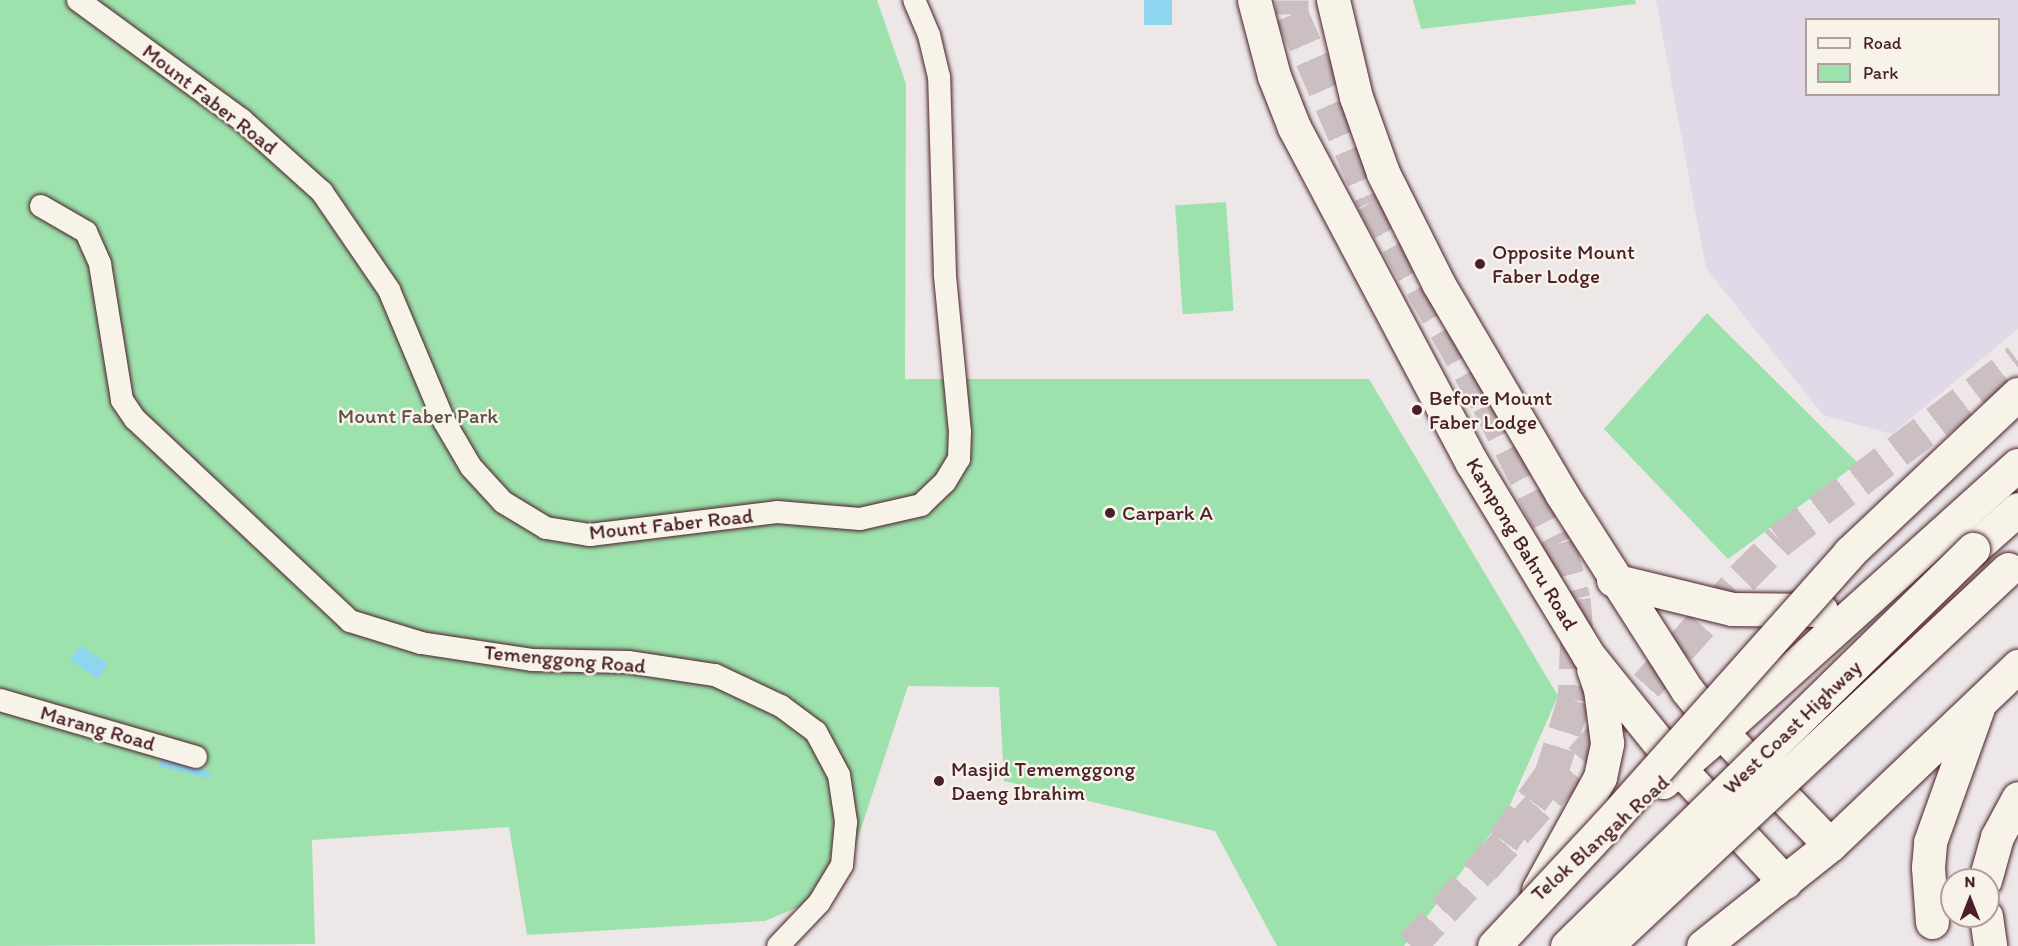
<!DOCTYPE html>
<html>
<head>
<meta charset="utf-8">
<style>
	body { margin:0 }
	#map { position:relative; width:2018px; height:946px; overflow:hidden; background:#ede7e8; font-family:Itim,sans-serif }
	div>[style] { position:absolute }
	.built>* { inset:0; background:#e1d8e8 }
	.green>* { inset:0; background:#9de1ac; transform-origin:0 0 }
	.water>* { inset:0; background:#8ed5f0; transform-origin:0 0 }
	.stream>* { height:7px; margin:-3.5px; padding:0 3.5px; transform-origin:3.5px; border-radius:3.5px; background:#8ed5f0 }
	.secondary-tunnel>* { height:32px; margin-top:-16px; transform-origin:0; background:repeating-linear-gradient(90deg,#ccbfc2 0 32px,transparent 0 48px) }
	.primary-tunnel>* { height:33px; margin-top:-16.5px; transform-origin:0; background:repeating-linear-gradient(90deg,#ccbfc2 0 33px,transparent 0 49px) }
	.trunk-tunnel>* { height:33px; margin-top:-16.5px; transform-origin:0; background:repeating-linear-gradient(90deg,#ccbfc2 0 33px,transparent 0 49px) }
	.roads { filter:drop-shadow(0 0 2px #4a1f2b) drop-shadow(0 0 2px #4a1f2b) }
	.minor>* { height:22px; margin:-11px; padding:0 11px; transform-origin:11px; border-radius:11px; background:#f7f3e8 }
	.primary>* { height:33px; margin:-16.5px; padding:0 16.5px; transform-origin:16.5px; border-radius:16.5px; background:#f7f3e8 }
	.trunk>* { height:33px; margin:-16.5px; padding:0 16.5px; transform-origin:16.5px; border-radius:16.5px; background:#f7f3e8 }
	.bridges { filter:drop-shadow(0 0 2px #4a1f2b) drop-shadow(0 0 2px #4a1f2b) }
	.trunk-bridge>* { height:33px; margin:-16.5px; padding:0 16.5px; transform-origin:16.5px; border-radius:16.5px; background:#f7f3e8 }
	.dots>* { width:16px; height:16px; translate:-50% -50%; box-sizing:border-box; border:3px solid #f7f3e8; border-radius:50% }
	span { translate:-50% -50%; white-space:nowrap; text-align:center; line-height:1.15; -webkit-text-stroke:5px #f7f3e8; paint-order:stroke }
	.street-label { font-size:21px; color:#4a1f2b }
	.poi-label { font-size:21px; color:#4a1f2b }
	.left { translate:0 -50%; text-align:left }
	.park-label { font-size:21px; color:#5f504b }
	.legend { position:absolute; left:1805px; top:18px; width:195px; height:78px; box-sizing:border-box; background:#f7f3e8; border:2px solid #b29e9c; margin:0; padding:8px 10px; list-style:none; font-size:18px; color:#4a1f2b }
	.legend li { display:flex; align-items:center; gap:12px; height:30px }
	.legend b { width:30px; border:2px solid #b29e9c }
	.north { position:absolute; left:1940px; top:868px; width:60px; height:60px; box-sizing:border-box; background:#f7f3e8; border:2px solid #b29e9c; border-radius:50%; rotate:0deg; font-size:16px; font-weight:700; line-height:24px; text-align:center; color:#4a1f2b }
	.north::after { content:''; display:block; margin:auto; width:21px; height:27px; background:#4a1f2b; clip-path:polygon(50% 0,100% 100%,50% 72%,0 100%) }
</style>
</head>
<body>
<div id="map">
	<div class="built">
		<div style="clip-path:polygon(evenodd,1656px 0,2018px 0,2018px 329px,1892px 434px,1823px 415px,1706px 268px,1656px 0,1806px 20px,1998px 20px,1998px 94px,1806px 94px,1806px 20px)"></div>
	</div>
	<div class="green">
		<div style="clip-path:polygon(0 0,877px 0,906px 84px,905px 379px,1369px 379px,1558px 696px,1506px 814px,1404px 946px,1277px 946px,1215px 831px,1004px 781px,999px 687px,908px 686px,841px 889px,765px 921px,527px 935px,509px 827px,312px 840px,315px 944px,0 946px)"></div>
		<div style="clip-path:polygon(1413px 0,1635px 0,1636px 4px,1421px 29px)"></div>
		<div style="left:1226px;top:202px;width:109px;height:51px;rotate:86deg"></div>
		<div style="clip-path:polygon(1707px 313px,1858px 463px,1728px 559px,1604px 429px)"></div>
	</div>
	<div class="water">
		<div style="left:1144px;top:0;width:28px;height:25px"></div>
		<div style="left:80px;top:645px;width:34px;height:18px;rotate:34deg"></div>
	</div>
	<div class="stream">
		<div style="left:162px;top:763px;width:46px;rotate:13.7deg"></div>
	</div>
	<div class="secondary-tunnel">
		<div style="left:1411px;top:946px;width:106px;rotate:-47.3deg"></div>
	</div>
	<div class="primary-tunnel">
		<div style="left:1292px;top:0;width:14px;rotate:90deg"></div>
		<div style="left:1292px;top:14px;width:204px;rotate:66.6deg"></div>
		<div style="left:1373px;top:201px;width:233px;rotate:60.5deg"></div>
		<div style="left:1488px;top:404px;width:156px;rotate:62.9deg"></div>
		<div style="left:1559px;top:543px;width:58px;rotate:75deg"></div>
		<div style="left:1574px;top:599px;width:37px;rotate:85deg"></div>
		<div style="left:1577px;top:636px;width:64px;rotate:92.7deg"></div>
		<div style="left:1574px;top:700px;width:77px;rotate:107.3deg"></div>
		<div style="left:1551px;top:774px;width:116px;rotate:125.9deg"></div>
	</div>
	<div class="trunk-tunnel">
		<div style="left:1483px;top:868px;width:389px;rotate:-48.2deg"></div>
		<div style="left:1742px;top:578px;width:54px;rotate:-45deg"></div>
		<div style="left:1780px;top:540px;width:298px;rotate:-37.1deg"></div>
	</div>
	<div class="roads">
		<div class="minor">
			<div style="left:78px;top:0;width:203px;rotate:36.2deg"></div>
			<div style="left:242px;top:120px;width:108px;rotate:42deg"></div>
			<div style="left:322px;top:192px;width:119px;rotate:55.6deg"></div>
			<div style="left:389px;top:290px;width:142px;rotate:67.2deg"></div>
			<div style="left:444px;top:421px;width:53px;rotate:59.6deg"></div>
			<div style="left:471px;top:467px;width:47px;rotate:47.6deg"></div>
			<div style="left:503px;top:502px;width:50px;rotate:31.2deg"></div>
			<div style="left:546px;top:528px;width:45px;rotate:9deg"></div>
			<div style="left:590px;top:535px;width:188px;rotate:-7deg"></div>
			<div style="left:777px;top:512px;width:83px;rotate:4.8deg"></div>
			<div style="left:860px;top:519px;width:63px;rotate:-12.9deg"></div>
			<div style="left:921px;top:505px;width:33px;rotate:-44deg"></div>
			<div style="left:945px;top:482px;width:27px;rotate:-59deg"></div>
			<div style="left:959px;top:459px;width:27px;rotate:-88deg"></div>
			<div style="left:960px;top:432px;width:158px;rotate:-95.5deg"></div>
			<div style="left:945px;top:275px;width:198px;rotate:-91.7deg"></div>
			<div style="left:939px;top:77px;width:43px;rotate:-103.4deg"></div>
			<div style="left:929px;top:35px;width:38px;rotate:-113deg"></div>
			<div style="left:41px;top:206px;width:52px;rotate:30deg"></div>
			<div style="left:86px;top:232px;width:35px;rotate:66deg"></div>
			<div style="left:100px;top:264px;width:138px;rotate:80.8deg"></div>
			<div style="left:122px;top:400px;width:23px;rotate:56deg"></div>
			<div style="left:135px;top:419px;width:295px;rotate:43.2deg"></div>
			<div style="left:350px;top:621px;width:74px;rotate:17.2deg"></div>
			<div style="left:421px;top:643px;width:112px;rotate:8.7deg"></div>
			<div style="left:532px;top:660px;width:96px;rotate:1.2deg"></div>
			<div style="left:628px;top:662px;width:88px;rotate:8.5deg"></div>
			<div style="left:715px;top:675px;width:73px;rotate:25.2deg"></div>
			<div style="left:781px;top:706px;width:44px;rotate:36.6deg"></div>
			<div style="left:816px;top:732px;width:49px;rotate:61.9deg"></div>
			<div style="left:839px;top:775px;width:48px;rotate:81.5deg"></div>
			<div style="left:846px;top:822px;width:43px;rotate:95.3deg"></div>
			<div style="left:842px;top:865px;width:44px;rotate:121.2deg"></div>
			<div style="left:819px;top:903px;width:59px;rotate:133.6deg"></div>
			<div style="left:0;top:700px;width:204px;rotate:16.2deg"></div>
		</div>
		<div class="primary">
			<div style="left:1254px;top:0;width:79px;rotate:75.3deg"></div>
			<div style="left:1274px;top:76px;width:55px;rotate:68.6deg"></div>
			<div style="left:1294px;top:127px;width:380px;rotate:62.1deg"></div>
			<div style="left:1472px;top:463px;width:226px;rotate:58.8deg"></div>
			<div style="left:1589px;top:656px;width:144px;rotate:51.2deg"></div>
			<div style="left:1679px;top:768px;width:156px;rotate:47.1deg"></div>
			<div style="left:1333px;top:0;width:100px;rotate:76.7deg"></div>
			<div style="left:1356px;top:97px;width:81px;rotate:70.4deg"></div>
			<div style="left:1383px;top:173px;width:123px;rotate:63.4deg"></div>
			<div style="left:1438px;top:283px;width:243px;rotate:59.6deg"></div>
			<div style="left:1561px;top:493px;width:234px;rotate:57.4deg"></div>
			<div style="left:1687px;top:690px;width:54px;rotate:51deg"></div>
			<div style="left:1721px;top:732px;width:157px;rotate:46deg"></div>
			<div style="left:1830px;top:845px;width:162px;rotate:141.5deg"></div>
			<div style="left:1663px;top:782px;width:77px;rotate:-40.8deg"></div>
			<div style="left:1538px;top:890px;width:129px;rotate:-61.2deg"></div>
			<div style="left:1600px;top:777px;width:35px;rotate:-78deg"></div>
			<div style="left:1607px;top:743px;width:54px;rotate:-97.4deg"></div>
			<div style="left:1600px;top:689px;width:21px;rotate:-109deg"></div>
		</div>
		<div class="trunk">
			<div style="left:1973px;top:549px;width:60px;rotate:-41.6deg"></div>
			<div style="left:1613px;top:580px;width:122px;rotate:13.7deg"></div>
			<div style="left:1732px;top:609px;width:89px;rotate:0.6deg"></div>
			<div style="left:1721px;top:732px;width:399px;rotate:-42deg"></div>
			<div style="left:1830px;top:845px;width:260px;rotate:-43.6deg"></div>
			<div style="left:1985px;top:880px;width:45px;rotate:-74.4deg"></div>
			<div style="left:1997px;top:837px;width:44px;rotate:-61.7deg"></div>
			<div style="left:1986px;top:916px;width:30px;rotate:82deg"></div>
			<div style="left:1932px;top:922px;width:55px;rotate:-94.2deg"></div>
			<div style="left:1928px;top:867px;width:25px;rotate:-85deg"></div>
			<div style="left:1930px;top:842px;width:142px;rotate:-70.3deg"></div>
		</div>
	</div>
	<div class="bridges">
		<div class="trunk-bridge">
			<div style="left:1494px;top:946px;width:166px;rotate:-47deg"></div>
			<div style="left:1607px;top:825px;width:364px;rotate:-48.3deg"></div>
			<div style="left:1849px;top:553px;width:232px;rotate:-43.3deg"></div>
			<div style="left:1567px;top:946px;width:568px;rotate:-44.36deg"></div>
			<div style="left:1606px;top:946px;width:551px;rotate:-43.16deg"></div>
		</div>
	</div>
	<div class="dots">
		<div style="left:1480px;top:264px;background:#4a1f2b"></div>
		<div style="left:1417px;top:410px;background:#4a1f2b"></div>
		<div style="left:1110px;top:513px;background:#4a1f2b"></div>
		<div style="left:939px;top:781px;background:#4a1f2b"></div>
	</div>
	<div class="street-label">
		<span style="left:210px;top:99px;rotate:38deg">Mount Faber Road</span>
		<span style="left:671px;top:524px;rotate:-6deg">Mount Faber Road</span>
		<span style="left:1522px;top:544px;rotate:59deg">Kampong Bahru Road</span>
		<span style="left:565px;top:659px;rotate:5deg">Temenggong Road</span>
		<span style="left:1792px;top:727px;rotate:-44deg">West Coast Highway</span>
		<span style="left:98px;top:728px;rotate:16deg">Marang Road</span>
		<span style="left:1600px;top:838px;rotate:-42deg">Telok Blangah Road</span>
	</div>
	<div class="poi-label">
		<span class="left" style="left:1492px;top:264px">Opposite Mount<br>Faber Lodge</span>
		<span class="left" style="left:1429px;top:410px">Before Mount<br>Faber Lodge</span>
		<span class="left" style="left:1122px;top:513px">Carpark A</span>
		<span class="left" style="left:951px;top:781px">Masjid Tememggong<br>Daeng Ibrahim</span>
	</div>
	<div class="park-label">
		<span style="left:418px;top:416px">Mount Faber Park</span>
	</div>
	<ul class="legend">
	<li><b style="height:8px;background:#f7f3e8"></b>Road</li>
	<li><b style="height:16px;background:#9de1ac"></b>Park</li>
	</ul>
	<div class="north">N</div>
</div>
</body>
</html>
